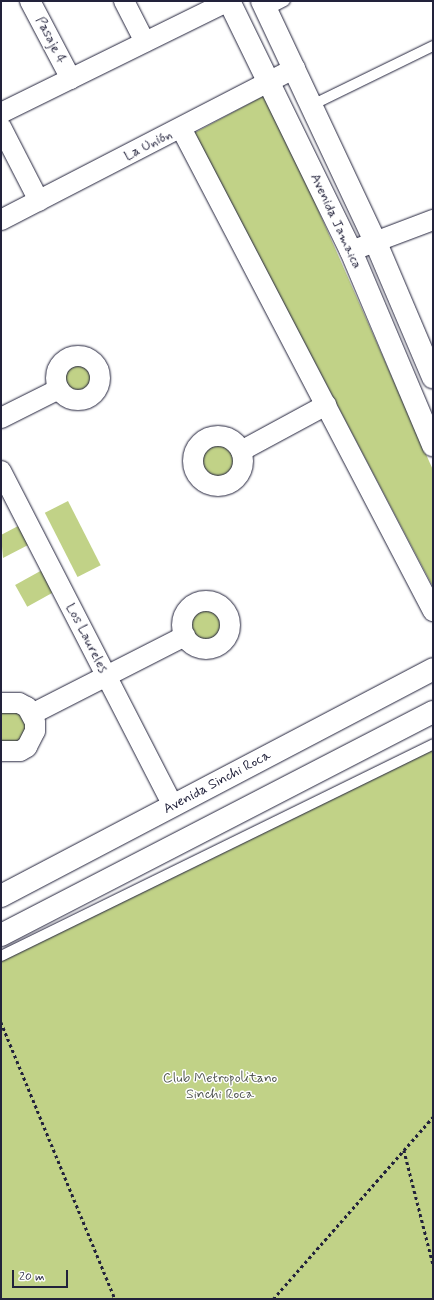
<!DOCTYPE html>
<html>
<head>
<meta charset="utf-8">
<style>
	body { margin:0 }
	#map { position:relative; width:434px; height:1300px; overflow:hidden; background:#fff; font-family:Mynerve,sans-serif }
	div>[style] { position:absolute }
	.green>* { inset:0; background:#c1d287; transform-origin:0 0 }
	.round { border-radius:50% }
	.path>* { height:2.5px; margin-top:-1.25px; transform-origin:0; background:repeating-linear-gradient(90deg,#22223b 0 3px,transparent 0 6px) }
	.roads { filter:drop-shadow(0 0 1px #22223b) drop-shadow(0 0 1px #22223b) }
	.service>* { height:10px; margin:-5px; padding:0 5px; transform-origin:5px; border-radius:5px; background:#fff }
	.minor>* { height:20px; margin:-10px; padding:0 10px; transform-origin:10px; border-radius:10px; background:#fff }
	.minor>.ring { margin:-10px; padding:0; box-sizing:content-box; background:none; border:20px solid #fff; border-radius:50% }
	.secondary>* { height:22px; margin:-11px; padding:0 11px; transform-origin:11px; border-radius:11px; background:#fff }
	span { translate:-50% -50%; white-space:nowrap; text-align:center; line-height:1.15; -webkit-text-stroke:3px #fff; paint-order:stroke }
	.street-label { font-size:14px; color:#22223b }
	.park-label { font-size:14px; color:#525752 }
	.frame { position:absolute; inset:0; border:2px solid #22223b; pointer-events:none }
	.scale { position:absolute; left:12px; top:1270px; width:56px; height:18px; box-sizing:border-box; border:2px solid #22223b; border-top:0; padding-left:5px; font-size:12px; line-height:14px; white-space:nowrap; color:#22223b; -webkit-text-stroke:3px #fff; paint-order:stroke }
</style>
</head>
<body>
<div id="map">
	<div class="green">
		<div style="clip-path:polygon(267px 94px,433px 470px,433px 587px,194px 133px)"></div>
		<div class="round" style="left:63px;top:363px;width:30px;height:30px"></div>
		<div class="round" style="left:203px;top:445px;width:32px;height:32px"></div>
		<div style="left:68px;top:501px;width:72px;height:26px;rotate:63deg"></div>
		<div style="clip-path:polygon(20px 525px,30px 544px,3px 558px,1px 535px)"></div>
		<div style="left:44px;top:569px;width:25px;height:33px;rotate:61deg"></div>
		<div class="round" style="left:189px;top:608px;width:34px;height:34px"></div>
		<div style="clip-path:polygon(9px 710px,20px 714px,27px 724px,23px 741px,1px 744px,1px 713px)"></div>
		<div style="clip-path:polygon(433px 745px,433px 1299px,1px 1299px,1px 955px)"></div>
	</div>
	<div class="path">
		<div style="left:1px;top:1022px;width:300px;rotate:67.6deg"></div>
		<div style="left:404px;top:1150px;width:118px;rotate:75.7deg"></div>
		<div style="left:273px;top:1299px;width:242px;rotate:-48.7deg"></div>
	</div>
	<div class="roads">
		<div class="service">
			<div style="left:267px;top:10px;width:20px;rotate:-27deg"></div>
			<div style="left:312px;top:105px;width:135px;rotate:-26deg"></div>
			<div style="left:1px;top:956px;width:481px;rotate:-26.1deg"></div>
		</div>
		<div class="minor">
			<div style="left:30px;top:1px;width:88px;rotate:62.3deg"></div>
			<div style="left:124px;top:1px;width:46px;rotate:62.9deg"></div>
			<div style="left:1px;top:113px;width:254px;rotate:-26.2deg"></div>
			<div style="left:1px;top:127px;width:83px;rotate:62.8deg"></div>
			<div style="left:181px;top:128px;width:545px;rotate:62.45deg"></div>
			<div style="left:1px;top:220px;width:331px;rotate:-27.3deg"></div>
			<div style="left:351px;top:251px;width:88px;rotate:-20.7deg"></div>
			<div class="ring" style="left:56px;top:356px;width:24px;height:24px"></div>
			<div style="left:1px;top:418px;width:65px;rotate:-26.6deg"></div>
			<div class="ring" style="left:193px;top:436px;width:30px;height:30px"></div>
			<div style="left:241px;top:451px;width:97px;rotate:-28.4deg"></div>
			<div style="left:1px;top:471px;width:376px;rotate:62.8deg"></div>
			<div class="ring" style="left:182px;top:601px;width:28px;height:28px"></div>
			<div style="left:1px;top:703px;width:18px"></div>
			<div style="left:19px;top:703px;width:9px;rotate:27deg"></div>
			<div style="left:27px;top:707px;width:17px;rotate:62deg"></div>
			<div style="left:35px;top:722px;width:9px;rotate:90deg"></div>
			<div style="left:35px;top:731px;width:18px;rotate:117deg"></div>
			<div style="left:27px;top:747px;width:8px;rotate:150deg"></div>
			<div style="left:20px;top:751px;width:19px;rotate:180deg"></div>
			<div style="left:32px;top:714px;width:172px;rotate:-27deg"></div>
		</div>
		<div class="secondary">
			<div style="left:229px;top:1px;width:278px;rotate:64deg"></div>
			<div style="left:351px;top:251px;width:211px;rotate:67.1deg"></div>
			<div style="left:262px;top:1px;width:268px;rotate:64.8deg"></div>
			<div style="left:376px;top:243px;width:146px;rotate:67deg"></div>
			<div style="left:1px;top:896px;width:488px;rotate:-27.7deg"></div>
			<div style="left:1px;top:935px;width:486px;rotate:-27.3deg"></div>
		</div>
	</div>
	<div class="street-label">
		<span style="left:51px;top:40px;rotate:63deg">Pasaje 4</span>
		<span style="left:148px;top:145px;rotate:-27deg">La Unión</span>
		<span style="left:336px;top:221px;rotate:65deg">Avenida Jamaica</span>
		<span style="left:87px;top:638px;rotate:63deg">Los Laureles</span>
		<span style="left:217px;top:782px;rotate:-28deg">Avenida Sinchi Roca</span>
	</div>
	<div class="park-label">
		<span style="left:220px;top:1086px">Club Metropolitano<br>Sinchi Roca</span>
	</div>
	<div class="frame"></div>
	<div class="scale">20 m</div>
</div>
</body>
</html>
